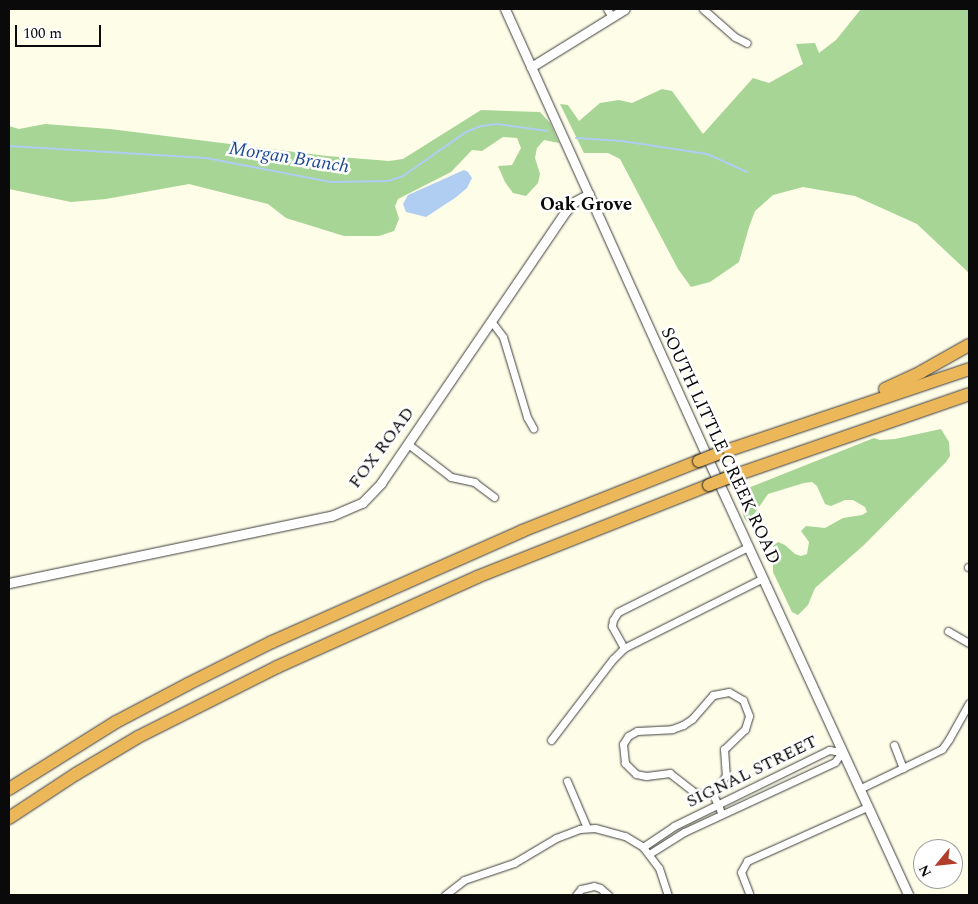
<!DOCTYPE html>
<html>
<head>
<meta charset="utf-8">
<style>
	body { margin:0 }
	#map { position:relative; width:978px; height:904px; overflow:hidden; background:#fefde8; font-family:Spectral,serif }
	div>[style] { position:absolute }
	.forest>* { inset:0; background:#a6d595 }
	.water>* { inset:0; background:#b0cdf2 }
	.stream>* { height:2px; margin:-1px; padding:0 1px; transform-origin:1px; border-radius:1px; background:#b0cdf2 }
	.roads { filter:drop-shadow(0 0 1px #3d3d3d) drop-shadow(0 0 1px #3d3d3d) }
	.minor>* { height:7px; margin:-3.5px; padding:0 3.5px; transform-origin:3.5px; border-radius:3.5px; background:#fff }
	.tertiary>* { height:9px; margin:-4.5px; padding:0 4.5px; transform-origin:4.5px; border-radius:4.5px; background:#fff }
	.motorway>* { height:12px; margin:-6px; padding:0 6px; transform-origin:6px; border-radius:6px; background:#ecb758 }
	.bridges { filter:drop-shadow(0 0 1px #1b1b1b) drop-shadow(0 0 1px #1b1b1b) }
	.motorway-bridge>* { height:12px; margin:-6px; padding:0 6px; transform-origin:6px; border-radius:6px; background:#ecb758 }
	span { translate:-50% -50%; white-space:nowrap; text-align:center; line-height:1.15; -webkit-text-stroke:5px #fff; paint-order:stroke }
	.street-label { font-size:18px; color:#0a0a0a }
	.water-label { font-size:19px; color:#1c4993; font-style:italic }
	.neighbourhood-label { font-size:19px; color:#0a0a0a; font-weight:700 }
	.frame { position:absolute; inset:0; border:10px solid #0a0a0a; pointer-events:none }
	.north { position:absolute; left:913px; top:839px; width:50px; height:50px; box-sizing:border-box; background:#fff; border:1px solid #9d9d9d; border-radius:50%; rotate:242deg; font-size:14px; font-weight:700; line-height:20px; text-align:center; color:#0a0a0a }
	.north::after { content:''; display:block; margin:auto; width:18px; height:22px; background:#b13d2b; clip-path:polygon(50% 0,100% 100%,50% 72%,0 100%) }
	.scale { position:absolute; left:15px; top:25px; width:86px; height:22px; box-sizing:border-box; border:2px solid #0a0a0a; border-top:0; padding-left:6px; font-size:15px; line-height:18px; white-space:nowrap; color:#0a0a0a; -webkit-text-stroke:4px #fff; paint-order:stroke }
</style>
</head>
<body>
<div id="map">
	<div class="forest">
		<div style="clip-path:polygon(861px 9px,969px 9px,969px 273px,917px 224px,855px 196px,803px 187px,773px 195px,755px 211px,749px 227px,739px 262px,710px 282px,691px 287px,678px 269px,620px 159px,608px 153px,584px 153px,560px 104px,568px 105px,579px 121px,600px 103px,619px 100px,632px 103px,662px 89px,672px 91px,703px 134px,753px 78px,769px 83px,803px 64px,796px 44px,815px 43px,819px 53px,836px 40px)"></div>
		<div style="clip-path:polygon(481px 110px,540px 112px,550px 123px,559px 143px,544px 140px,537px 148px,535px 158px,540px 174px,538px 183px,526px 196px,513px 193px,505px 182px,498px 166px,512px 165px,521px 148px,517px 138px,503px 137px,482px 151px,472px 150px,451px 172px,398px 199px,395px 206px,399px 219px,394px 231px,379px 236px,344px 236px,286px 218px,268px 204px,189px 184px,106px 199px,71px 202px,9px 189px,9px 126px,19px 129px,45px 124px,110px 129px,327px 156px,389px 161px,403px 159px)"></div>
		<div style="clip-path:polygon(941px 429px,949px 442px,950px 456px,946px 462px,864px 545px,815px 588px,808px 605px,798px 615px,792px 612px,773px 572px,773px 546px,778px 542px,785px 545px,795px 554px,801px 556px,807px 554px,809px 542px,801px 531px,806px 526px,825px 528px,843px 518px,862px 515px,867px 512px,865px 507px,853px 500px,845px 500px,831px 506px,825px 504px,817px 486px,812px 482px,804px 483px,768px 494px,748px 523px,744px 518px,738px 492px,874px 438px,880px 440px,895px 439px)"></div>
	</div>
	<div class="water">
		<div style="clip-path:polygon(464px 170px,468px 172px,472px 178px,467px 188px,455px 198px,426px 217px,406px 212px,403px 204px,408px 195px)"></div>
	</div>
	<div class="stream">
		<div style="left:576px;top:138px;width:46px;rotate:3.7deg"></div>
		<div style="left:622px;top:141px;width:86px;rotate:8.7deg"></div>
		<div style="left:707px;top:154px;width:44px;rotate:24.2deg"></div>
		<div style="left:9px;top:146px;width:197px;rotate:3.5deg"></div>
		<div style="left:206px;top:158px;width:127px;rotate:10.9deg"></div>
		<div style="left:331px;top:182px;width:57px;rotate:-1deg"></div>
		<div style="left:388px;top:181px;width:16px;rotate:-18deg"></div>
		<div style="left:403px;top:176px;width:77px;rotate:-34.9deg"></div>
		<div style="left:466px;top:132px;width:16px;rotate:-22deg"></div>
		<div style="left:481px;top:126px;width:16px;rotate:-7deg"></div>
		<div style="left:497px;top:124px;width:51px;rotate:7.8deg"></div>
	</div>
	<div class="roads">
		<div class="minor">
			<div style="left:607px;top:9px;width:9px;rotate:58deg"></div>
			<div style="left:703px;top:9px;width:43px;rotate:41.2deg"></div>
			<div style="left:735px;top:37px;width:13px;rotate:27deg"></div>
			<div style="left:491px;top:321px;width:20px;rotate:53deg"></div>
			<div style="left:503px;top:337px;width:84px;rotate:73.3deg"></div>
			<div style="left:527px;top:417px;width:13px;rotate:61deg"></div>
			<div style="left:408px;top:444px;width:54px;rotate:37.5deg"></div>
			<div style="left:451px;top:477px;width:24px;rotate:12deg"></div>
			<div style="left:474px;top:482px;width:25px;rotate:37deg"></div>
			<div style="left:968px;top:567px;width:1px"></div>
			<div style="left:948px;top:631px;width:24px;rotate:30deg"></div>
			<div style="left:624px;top:648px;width:25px;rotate:-119deg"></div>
			<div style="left:612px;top:626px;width:6px;rotate:-81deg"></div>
			<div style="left:613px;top:620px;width:9px;rotate:-58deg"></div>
			<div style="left:618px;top:612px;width:145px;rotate:-26.6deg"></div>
			<div style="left:551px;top:740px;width:102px;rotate:-52.6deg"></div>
			<div style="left:613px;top:659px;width:16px;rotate:-45deg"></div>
			<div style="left:624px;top:648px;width:156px;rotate:-26.7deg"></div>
			<div style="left:894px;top:745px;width:25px;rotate:69deg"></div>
			<div style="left:567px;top:781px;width:51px;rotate:66.9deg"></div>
			<div style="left:859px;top:789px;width:92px;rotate:-25.7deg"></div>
			<div style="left:942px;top:749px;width:12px;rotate:-55deg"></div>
			<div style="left:949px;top:739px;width:41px;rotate:-60.9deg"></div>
			<div style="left:712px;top:792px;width:9px;rotate:167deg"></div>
			<div style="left:703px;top:794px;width:9px;rotate:-167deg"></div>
			<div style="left:694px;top:792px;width:31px;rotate:-142deg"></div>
			<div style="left:670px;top:773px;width:24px;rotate:173deg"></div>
			<div style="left:646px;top:776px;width:10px;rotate:-169deg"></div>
			<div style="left:636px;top:774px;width:16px;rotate:-135deg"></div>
			<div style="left:625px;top:763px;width:19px;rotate:-96deg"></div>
			<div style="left:623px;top:744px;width:9px;rotate:-58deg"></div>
			<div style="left:628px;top:736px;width:10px;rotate:-29deg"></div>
			<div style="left:637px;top:731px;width:35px;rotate:-3deg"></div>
			<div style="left:672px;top:729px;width:12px;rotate:-20deg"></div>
			<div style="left:683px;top:725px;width:11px;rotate:-34deg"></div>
			<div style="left:692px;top:719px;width:32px;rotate:-49deg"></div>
			<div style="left:713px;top:695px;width:16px;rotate:-11deg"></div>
			<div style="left:729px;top:692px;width:16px;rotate:30deg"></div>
			<div style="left:743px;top:700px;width:17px;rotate:69deg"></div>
			<div style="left:749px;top:716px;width:14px;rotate:107deg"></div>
			<div style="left:745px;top:729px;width:29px;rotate:136deg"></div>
			<div style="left:724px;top:749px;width:26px;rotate:86deg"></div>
			<div style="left:726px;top:775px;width:15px;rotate:122deg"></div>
			<div style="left:718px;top:788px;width:7px;rotate:146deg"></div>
			<div style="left:712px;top:792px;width:24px;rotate:66deg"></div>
			<div style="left:643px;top:847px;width:37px;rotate:-34deg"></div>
			<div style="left:674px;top:826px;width:173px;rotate:-26.1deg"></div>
			<div style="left:829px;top:750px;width:13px;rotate:9deg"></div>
			<div style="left:842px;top:752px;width:12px;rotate:125deg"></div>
			<div style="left:835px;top:762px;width:166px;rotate:155.1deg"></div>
			<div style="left:684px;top:832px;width:41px;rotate:147.8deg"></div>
			<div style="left:749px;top:893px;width:22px;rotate:-111deg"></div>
			<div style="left:741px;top:872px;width:13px;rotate:-61deg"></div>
			<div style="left:747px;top:861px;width:132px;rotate:-24.2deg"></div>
			<div style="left:445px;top:895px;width:24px;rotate:-38deg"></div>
			<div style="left:464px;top:880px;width:53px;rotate:-18.8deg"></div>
			<div style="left:514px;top:863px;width:49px;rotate:-30.8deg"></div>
			<div style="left:556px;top:838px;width:26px;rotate:-21deg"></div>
			<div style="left:580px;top:829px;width:15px;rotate:-4deg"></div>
			<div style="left:595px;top:828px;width:31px;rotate:15deg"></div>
			<div style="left:625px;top:836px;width:21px;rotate:31deg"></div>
			<div style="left:643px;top:847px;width:26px;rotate:53deg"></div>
			<div style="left:659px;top:868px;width:28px;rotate:72deg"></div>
			<div style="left:576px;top:895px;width:8px;rotate:-50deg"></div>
			<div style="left:581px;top:889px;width:13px;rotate:-13deg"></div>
			<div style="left:594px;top:886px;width:6px;rotate:18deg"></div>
			<div style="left:600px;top:888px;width:11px;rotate:41deg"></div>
		</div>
		<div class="tertiary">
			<div style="left:505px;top:9px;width:489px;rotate:65.7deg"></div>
			<div style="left:706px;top:455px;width:484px;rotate:65.3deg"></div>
			<div style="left:531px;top:67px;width:110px;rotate:-31.7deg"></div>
			<div style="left:9px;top:583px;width:329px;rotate:-11.8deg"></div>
			<div style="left:331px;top:516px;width:34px;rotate:-23deg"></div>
			<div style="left:362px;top:503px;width:28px;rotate:-46deg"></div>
			<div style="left:381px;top:483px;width:329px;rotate:-55.8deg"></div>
			<div style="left:566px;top:211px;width:12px;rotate:-48deg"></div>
			<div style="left:574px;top:202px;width:17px;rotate:-28deg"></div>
		</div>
		<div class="motorway">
			<div style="left:885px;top:389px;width:40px;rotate:-25deg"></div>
			<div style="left:921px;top:372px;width:55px;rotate:-29.4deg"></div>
			<div style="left:717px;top:454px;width:266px;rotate:-18.6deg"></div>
			<div style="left:727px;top:478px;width:256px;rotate:-19.1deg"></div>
			<div style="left:9px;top:789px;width:126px;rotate:-32.1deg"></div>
			<div style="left:116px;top:722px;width:81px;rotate:-27.8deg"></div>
			<div style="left:188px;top:684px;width:94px;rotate:-26.6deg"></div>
			<div style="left:272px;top:642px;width:274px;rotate:-23.9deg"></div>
			<div style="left:522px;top:531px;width:190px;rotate:-21.6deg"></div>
			<div style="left:9px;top:818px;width:80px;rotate:-33.3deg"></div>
			<div style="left:76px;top:774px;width:72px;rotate:-30.8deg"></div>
			<div style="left:138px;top:737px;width:156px;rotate:-26.7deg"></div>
			<div style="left:277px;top:667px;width:219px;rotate:-24.2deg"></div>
			<div style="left:477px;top:577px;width:250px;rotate:-21.6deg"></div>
		</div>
	</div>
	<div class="bridges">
		<div class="motorway-bridge">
			<div style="left:699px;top:461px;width:19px;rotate:-21deg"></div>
			<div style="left:709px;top:485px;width:19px;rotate:-21deg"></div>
		</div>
	</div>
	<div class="street-label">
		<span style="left:720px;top:446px;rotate:65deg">SOUTH LITTLE CREEK ROAD</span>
		<span style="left:382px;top:448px;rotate:-53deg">FOX ROAD</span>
		<span style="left:752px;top:772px;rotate:-26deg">SIGNAL STREET</span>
	</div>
	<div class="water-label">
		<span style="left:289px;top:158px;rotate:9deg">Morgan Branch</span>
	</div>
	<div class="neighbourhood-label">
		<span style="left:586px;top:205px">Oak Grove</span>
	</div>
	<div class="frame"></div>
	<div class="north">N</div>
	<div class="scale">100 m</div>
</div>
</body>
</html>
